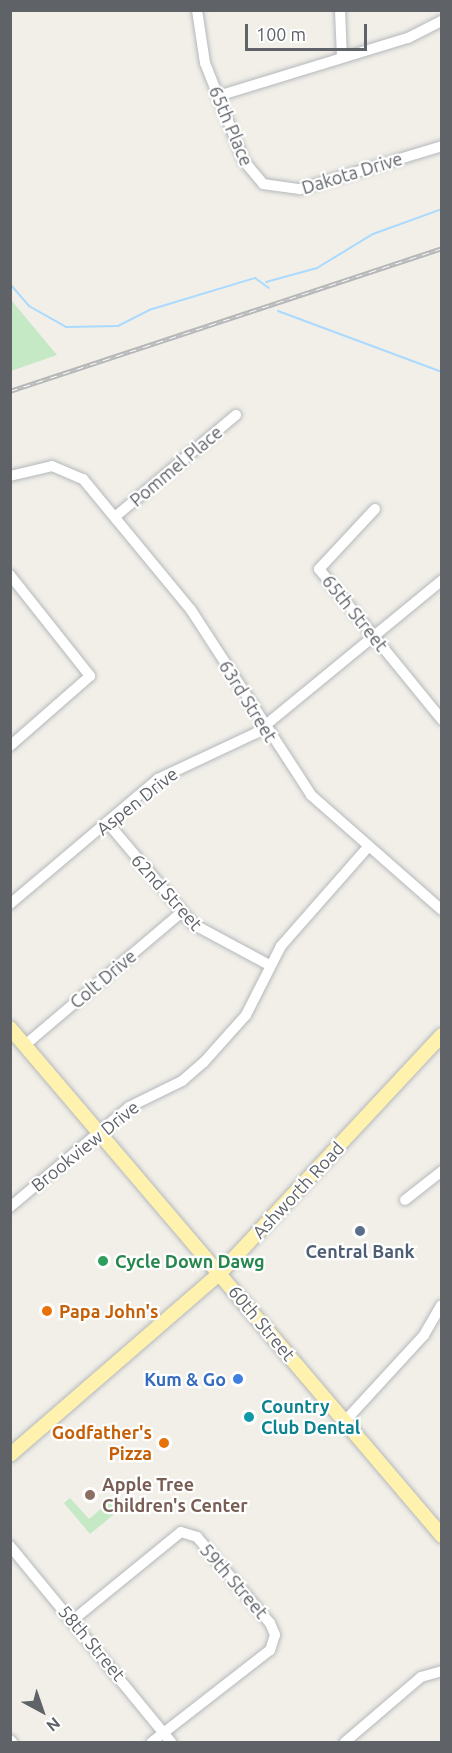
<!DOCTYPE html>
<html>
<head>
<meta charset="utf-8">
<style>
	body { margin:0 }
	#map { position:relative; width:452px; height:1753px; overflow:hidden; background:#f1efe8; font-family:Ubuntu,sans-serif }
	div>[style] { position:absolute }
	.green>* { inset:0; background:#c5e8c5 }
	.stream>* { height:2px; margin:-1px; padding:0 1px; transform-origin:1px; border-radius:1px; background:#aadaff }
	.roads { filter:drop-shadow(0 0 2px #b5b8bc) drop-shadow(0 0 2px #b5b8bc) }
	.minor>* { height:10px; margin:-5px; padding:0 5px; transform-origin:5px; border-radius:5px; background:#fff }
	.major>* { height:14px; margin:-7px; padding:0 7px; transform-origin:7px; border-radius:7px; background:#fff2af }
	.rail>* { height:4.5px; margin-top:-2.25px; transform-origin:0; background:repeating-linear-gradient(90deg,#fff 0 7px,#b6b7b8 0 14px); box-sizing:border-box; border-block:2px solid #b6b7b8 }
	.dots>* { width:16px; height:16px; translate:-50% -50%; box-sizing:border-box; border:3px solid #fff; border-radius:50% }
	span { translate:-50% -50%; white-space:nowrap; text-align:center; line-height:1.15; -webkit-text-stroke:4.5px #fff; paint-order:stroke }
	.street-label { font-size:18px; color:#5f6368 }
	.service-label { font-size:18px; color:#4e5e75; font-weight:700 }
	.leisure-label { font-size:18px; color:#27864d; font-weight:700 }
	.left { translate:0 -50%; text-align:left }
	.food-label { font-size:18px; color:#c56008; font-weight:700 }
	.right { translate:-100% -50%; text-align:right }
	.shop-label { font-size:18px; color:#366cbe; font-weight:700 }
	.culture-label { font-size:18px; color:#0d838f; font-weight:700 }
	.education-label { font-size:18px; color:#785e54; font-weight:700 }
	.frame { position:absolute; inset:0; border:12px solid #5f6368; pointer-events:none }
	.north { position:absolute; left:12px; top:1681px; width:60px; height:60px; -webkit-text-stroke:4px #fff; paint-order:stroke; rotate:140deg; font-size:16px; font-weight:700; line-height:24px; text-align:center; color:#5f6368 }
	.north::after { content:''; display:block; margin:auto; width:21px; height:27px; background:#5f6368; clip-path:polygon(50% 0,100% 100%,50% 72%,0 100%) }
	.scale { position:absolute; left:245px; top:24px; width:122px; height:27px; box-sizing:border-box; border:3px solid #5f6368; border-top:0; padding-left:8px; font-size:18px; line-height:21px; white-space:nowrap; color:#5f6368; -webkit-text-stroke:4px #fff; paint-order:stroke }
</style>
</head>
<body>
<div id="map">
	<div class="green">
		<div style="clip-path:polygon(11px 300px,57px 355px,11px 371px)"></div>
		<div style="clip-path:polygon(115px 1497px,123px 1507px,90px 1534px,64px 1503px,70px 1498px,89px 1519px)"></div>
	</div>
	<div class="stream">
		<div style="left:266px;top:282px;width:53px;rotate:-15.4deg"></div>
		<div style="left:317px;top:268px;width:66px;rotate:-31.3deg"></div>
		<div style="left:373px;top:234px;width:73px;rotate:-19.9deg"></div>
		<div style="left:10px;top:284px;width:29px;rotate:49deg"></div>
		<div style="left:29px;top:306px;width:43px;rotate:29.6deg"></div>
		<div style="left:66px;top:327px;width:52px;rotate:-1.1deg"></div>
		<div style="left:118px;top:326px;width:35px;rotate:-27deg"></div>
		<div style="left:149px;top:310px;width:111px;rotate:-16.8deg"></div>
		<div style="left:255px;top:278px;width:17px;rotate:36deg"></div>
		<div style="left:278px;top:311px;width:175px;rotate:20.4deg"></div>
	</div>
	<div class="roads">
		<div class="minor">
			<div style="left:197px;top:10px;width:54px;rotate:81.4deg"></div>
			<div style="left:205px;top:63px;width:105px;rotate:68.3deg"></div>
			<div style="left:244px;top:161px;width:30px;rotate:50deg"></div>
			<div style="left:263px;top:184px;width:37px;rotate:8deg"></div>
			<div style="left:300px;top:189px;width:148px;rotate:-16.8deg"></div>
			<div style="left:340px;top:10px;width:47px;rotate:87.6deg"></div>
			<div style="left:218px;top:96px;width:199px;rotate:-17deg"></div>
			<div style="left:408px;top:38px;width:38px;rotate:-27deg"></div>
			<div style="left:10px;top:476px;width:43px;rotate:-13.4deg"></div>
			<div style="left:52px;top:466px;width:34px;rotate:23deg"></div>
			<div style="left:83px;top:479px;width:170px;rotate:50.5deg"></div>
			<div style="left:191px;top:610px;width:221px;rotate:57deg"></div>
			<div style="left:311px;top:795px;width:174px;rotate:41.3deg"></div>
			<div style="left:375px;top:509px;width:82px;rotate:133deg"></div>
			<div style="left:319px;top:569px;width:195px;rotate:50.8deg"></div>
			<div style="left:116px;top:516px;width:157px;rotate:-40.1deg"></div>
			<div style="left:10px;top:575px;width:129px;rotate:51.6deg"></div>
			<div style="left:90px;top:676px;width:106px;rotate:138.8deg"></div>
			<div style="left:107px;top:822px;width:133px;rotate:49.9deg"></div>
			<div style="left:193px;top:924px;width:86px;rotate:28.3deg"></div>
			<div style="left:10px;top:904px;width:194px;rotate:-40.2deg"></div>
			<div style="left:158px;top:779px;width:108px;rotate:-25.1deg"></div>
			<div style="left:256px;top:733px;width:241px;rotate:-39.4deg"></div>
			<div style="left:25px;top:1045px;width:206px;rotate:-40.3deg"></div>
			<div style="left:405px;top:1200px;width:47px;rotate:-38.1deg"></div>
			<div style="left:10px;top:1207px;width:155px;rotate:-40deg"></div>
			<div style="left:129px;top:1107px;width:59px;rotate:-26.1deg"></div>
			<div style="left:182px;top:1081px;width:29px;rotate:-41deg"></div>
			<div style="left:204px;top:1062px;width:63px;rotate:-48.2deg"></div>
			<div style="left:246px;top:1015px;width:77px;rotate:-63.1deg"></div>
			<div style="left:281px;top:946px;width:132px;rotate:-48.7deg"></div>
			<div style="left:345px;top:1421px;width:117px;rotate:-47.4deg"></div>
			<div style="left:424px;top:1335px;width:34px;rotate:-60deg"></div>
			<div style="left:10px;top:1546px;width:254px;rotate:50.6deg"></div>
			<div style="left:73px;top:1620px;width:139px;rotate:-39.2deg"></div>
			<div style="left:181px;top:1532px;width:17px;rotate:17deg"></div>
			<div style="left:197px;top:1537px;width:113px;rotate:49.7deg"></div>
			<div style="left:270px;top:1623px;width:13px;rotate:67deg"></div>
			<div style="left:275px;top:1635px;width:16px;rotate:108deg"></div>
			<div style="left:270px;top:1650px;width:150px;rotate:142.1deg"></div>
			<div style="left:10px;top:1740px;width:3px;rotate:45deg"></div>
			<div style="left:345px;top:1742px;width:100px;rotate:-40.5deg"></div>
			<div style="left:421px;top:1677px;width:22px;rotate:-16deg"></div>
		</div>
		<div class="major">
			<div style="left:10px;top:1028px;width:667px;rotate:49.62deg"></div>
			<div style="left:10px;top:1455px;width:278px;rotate:-40.9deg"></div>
			<div style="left:220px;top:1273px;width:325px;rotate:-47deg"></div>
		</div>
	</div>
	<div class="rail">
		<div style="left:10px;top:391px;width:455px;rotate:-18.3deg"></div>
	</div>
	<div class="dots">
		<div style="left:360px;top:1231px;background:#5c6f8a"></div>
		<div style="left:103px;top:1261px;background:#2e9e5b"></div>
		<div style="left:47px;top:1311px;background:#e8710a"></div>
		<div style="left:238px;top:1379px;background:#3f7fe0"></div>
		<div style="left:249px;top:1417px;background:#0f9aa8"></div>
		<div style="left:164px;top:1443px;background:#e8710a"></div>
		<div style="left:90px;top:1495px;background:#8d6e63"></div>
	</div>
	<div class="street-label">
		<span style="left:231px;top:126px;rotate:67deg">65th Place</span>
		<span style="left:352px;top:173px;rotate:-17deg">Dakota Drive</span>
		<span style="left:176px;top:466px;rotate:-40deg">Pommel Place</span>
		<span style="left:355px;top:613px;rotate:51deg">65th Street</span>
		<span style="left:248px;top:701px;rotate:58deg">63rd Street</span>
		<span style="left:137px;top:801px;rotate:-38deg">Aspen Drive</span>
		<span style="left:167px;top:892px;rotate:48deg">62nd Street</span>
		<span style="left:103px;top:979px;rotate:-40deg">Colt Drive</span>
		<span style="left:85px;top:1146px;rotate:-39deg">Brookview Drive</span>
		<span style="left:298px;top:1190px;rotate:-47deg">Ashworth Road</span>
		<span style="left:262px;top:1323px;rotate:50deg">60th Street</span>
		<span style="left:234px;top:1581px;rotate:49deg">59th Street</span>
		<span style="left:92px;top:1643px;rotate:50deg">58th Street</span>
	</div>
	<div class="service-label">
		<span style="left:360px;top:1251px">Central Bank</span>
	</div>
	<div class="leisure-label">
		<span class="left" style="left:115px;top:1261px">Cycle Down Dawg</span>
	</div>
	<div class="food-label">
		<span class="left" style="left:59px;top:1311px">Papa John's</span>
		<span class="right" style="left:152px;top:1443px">Godfather's<br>Pizza</span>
	</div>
	<div class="shop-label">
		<span class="right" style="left:226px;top:1379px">Kum &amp; Go</span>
	</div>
	<div class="culture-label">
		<span class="left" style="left:261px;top:1417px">Country<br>Club Dental</span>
	</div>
	<div class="education-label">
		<span class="left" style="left:102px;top:1495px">Apple Tree<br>Children's Center</span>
	</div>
	<div class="frame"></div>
	<div class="north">N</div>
	<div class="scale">100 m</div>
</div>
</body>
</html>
